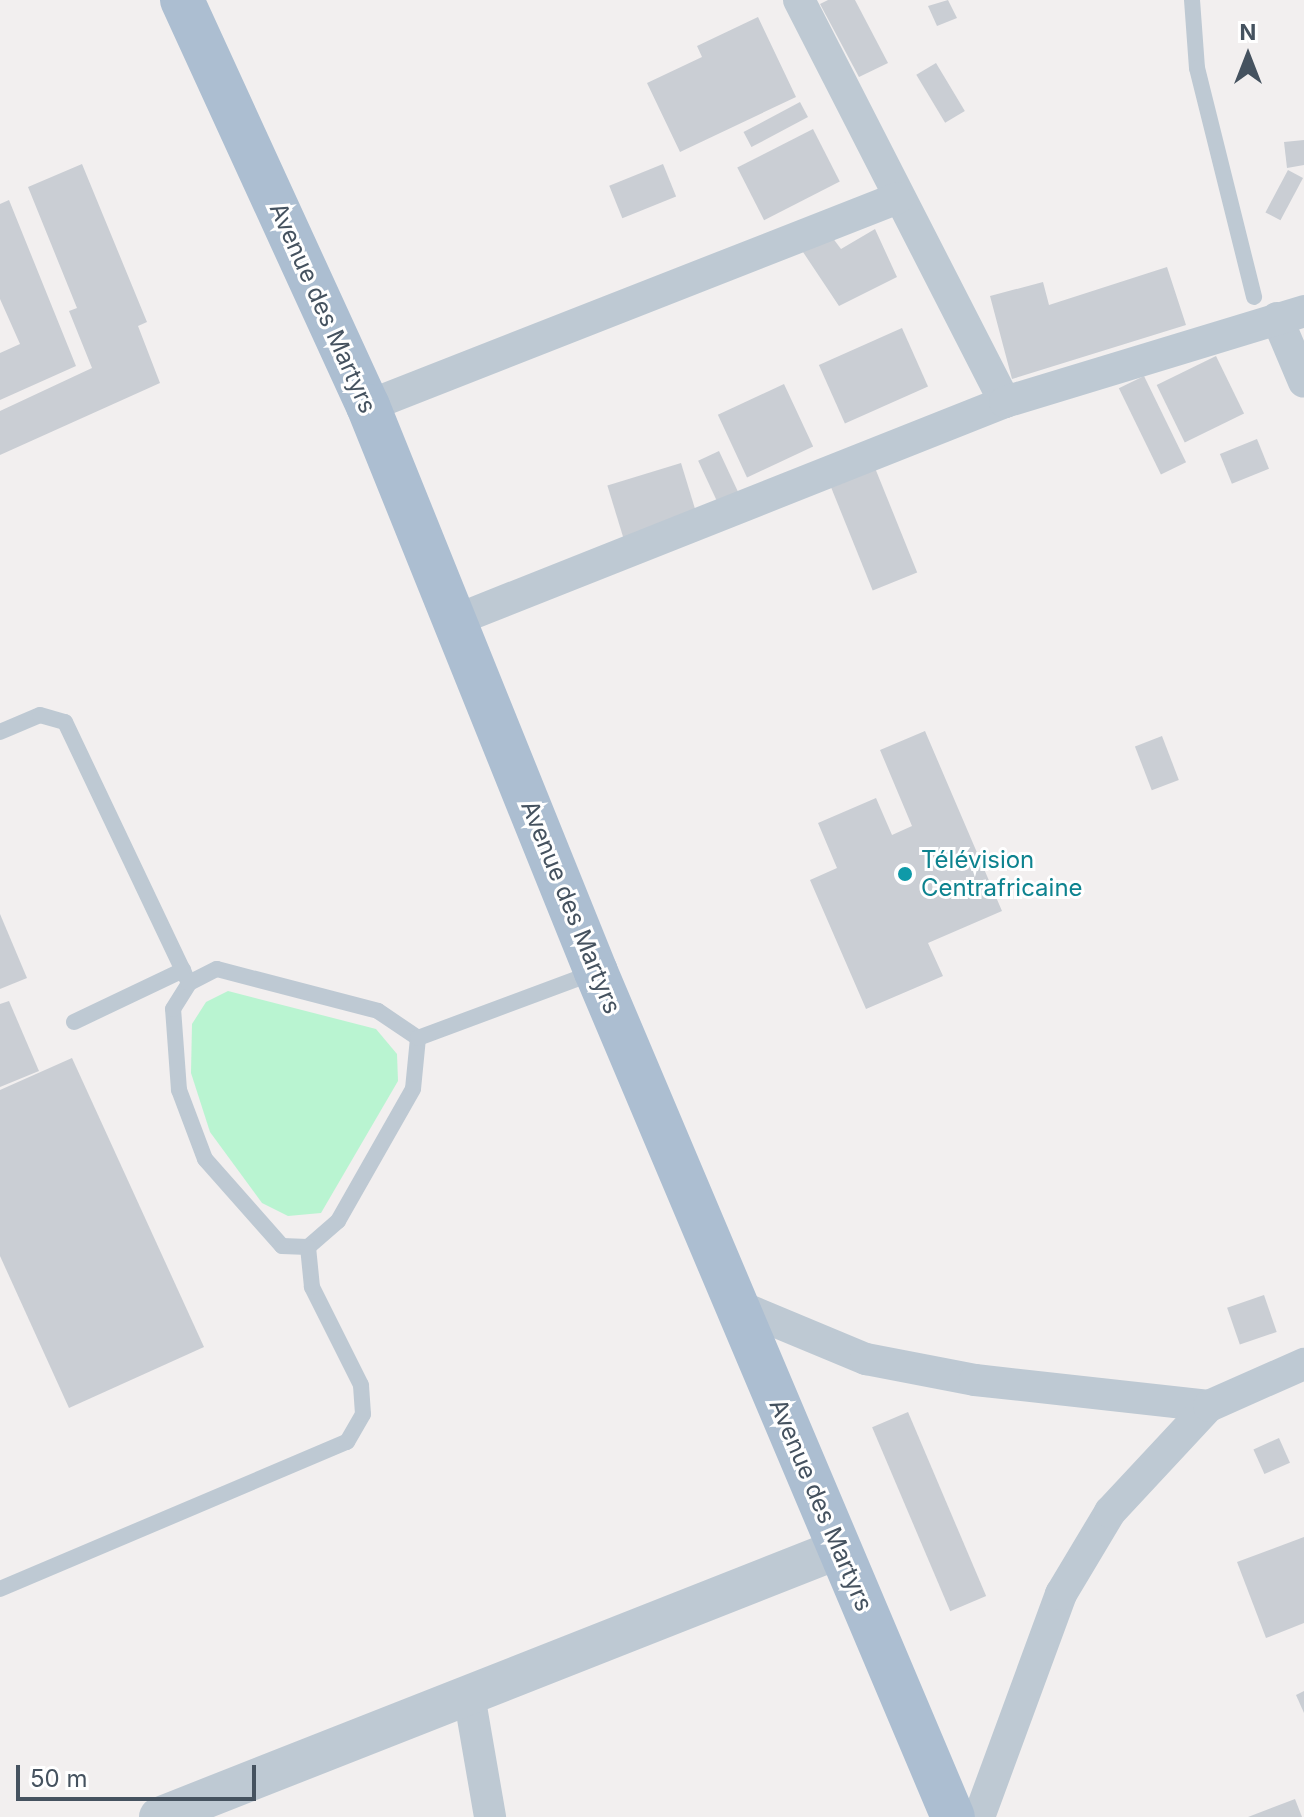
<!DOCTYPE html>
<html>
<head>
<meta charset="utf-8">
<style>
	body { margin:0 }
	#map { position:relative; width:1304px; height:1817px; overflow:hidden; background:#f2efef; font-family:Inter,sans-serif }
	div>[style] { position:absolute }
	.green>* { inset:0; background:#b9f4d1 }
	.building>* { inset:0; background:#caced4; transform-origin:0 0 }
	.service>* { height:16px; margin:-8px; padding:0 8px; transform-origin:8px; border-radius:8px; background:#bec9d3 }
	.minor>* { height:32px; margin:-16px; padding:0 16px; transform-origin:16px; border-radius:16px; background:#bec9d3 }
	.tertiary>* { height:40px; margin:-20px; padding:0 20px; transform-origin:20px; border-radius:20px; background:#bec9d3 }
	.primary>* { height:44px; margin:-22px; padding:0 22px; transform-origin:22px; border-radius:22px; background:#acbed1 }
	.dots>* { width:22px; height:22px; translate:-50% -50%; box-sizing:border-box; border:4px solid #fff; border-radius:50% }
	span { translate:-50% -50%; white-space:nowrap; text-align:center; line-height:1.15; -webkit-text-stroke:6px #fff; paint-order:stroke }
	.street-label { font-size:24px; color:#45525f }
	.culture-label { font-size:24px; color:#0d838f }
	.left { translate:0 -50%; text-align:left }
	.north { position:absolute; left:1208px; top:16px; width:80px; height:80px; -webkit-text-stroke:6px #fff; paint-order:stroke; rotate:0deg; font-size:22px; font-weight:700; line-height:32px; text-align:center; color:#45525f }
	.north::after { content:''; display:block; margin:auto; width:28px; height:36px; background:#45525f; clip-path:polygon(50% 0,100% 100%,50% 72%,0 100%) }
	.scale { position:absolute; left:16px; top:1765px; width:240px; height:36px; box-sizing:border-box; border:4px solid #45525f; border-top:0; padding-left:10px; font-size:24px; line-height:28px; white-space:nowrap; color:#45525f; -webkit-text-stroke:6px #fff; paint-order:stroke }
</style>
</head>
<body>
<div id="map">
	<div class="green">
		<div style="clip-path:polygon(228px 991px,376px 1029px,397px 1054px,398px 1081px,321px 1213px,288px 1216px,262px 1203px,210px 1132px,191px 1073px,192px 1024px,206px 1002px)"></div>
	</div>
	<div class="building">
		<div style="clip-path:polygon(828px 0,855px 0,888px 63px,859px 77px,820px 4px)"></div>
		<div style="clip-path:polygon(948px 0,957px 18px,937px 26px,928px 6px)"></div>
		<div style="clip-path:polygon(758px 17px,796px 97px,680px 152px,647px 83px,702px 57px,697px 46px)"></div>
		<div style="left:936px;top:63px;width:56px;height:23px;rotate:59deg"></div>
		<div style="left:800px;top:102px;width:17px;height:64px;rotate:62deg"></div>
		<div style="left:813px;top:129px;width:59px;height:85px;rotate:63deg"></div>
		<div style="clip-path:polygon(1304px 140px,1304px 165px,1287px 168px,1284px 142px)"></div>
		<div style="clip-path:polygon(82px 164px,147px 322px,138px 326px,160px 383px,0 455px,0 411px,92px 368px,69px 311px,77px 308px,28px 187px)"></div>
		<div style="left:663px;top:164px;width:35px;height:58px;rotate:68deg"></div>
		<div style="left:1288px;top:170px;width:17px;height:48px;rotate:28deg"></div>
		<div style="clip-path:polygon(9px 200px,76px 366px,0 400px,0 353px,20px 344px,0 299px,0 204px)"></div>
		<div style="clip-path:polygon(875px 229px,897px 277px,839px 306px,801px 249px,829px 233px,841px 249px)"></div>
		<div style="clip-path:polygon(1167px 267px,1186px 325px,1012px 379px,990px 296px,1043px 282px,1049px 305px)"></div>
		<div style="left:902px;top:328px;width:64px;height:91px;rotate:66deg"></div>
		<div style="left:1216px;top:356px;width:64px;height:66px;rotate:64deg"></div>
		<div style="left:1144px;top:376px;width:96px;height:28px;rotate:64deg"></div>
		<div style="left:784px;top:384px;width:69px;height:73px;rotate:65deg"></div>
		<div style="left:1257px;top:439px;width:32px;height:40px;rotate:68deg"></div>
		<div style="left:719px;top:451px;width:54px;height:23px;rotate:65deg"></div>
		<div style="left:681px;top:463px;width:61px;height:77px;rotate:73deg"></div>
		<div style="left:873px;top:463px;width:118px;height:48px;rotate:68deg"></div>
		<div style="clip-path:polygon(925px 731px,1002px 911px,928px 943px,943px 976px,866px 1009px,810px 880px,837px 868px,818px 823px,876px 798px,892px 835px,912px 826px,880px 750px)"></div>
		<div style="left:1162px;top:736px;width:47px;height:29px;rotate:69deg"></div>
		<div style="clip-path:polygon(0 914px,27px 978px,0 989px)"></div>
		<div style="clip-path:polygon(9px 1001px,39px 1071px,0 1087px,0 1004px)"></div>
		<div style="clip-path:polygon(72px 1058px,204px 1347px,69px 1408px,0 1256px,0 1090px)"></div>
		<div style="left:1264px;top:1295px;width:39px;height:39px;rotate:71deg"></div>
		<div style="left:908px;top:1412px;width:200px;height:39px;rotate:67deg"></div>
		<div style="left:1279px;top:1438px;width:27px;height:28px;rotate:66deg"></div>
		<div style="clip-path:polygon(1304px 1537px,1304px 1623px,1266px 1638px,1237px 1562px)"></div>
		<div style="clip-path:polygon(1304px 1691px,1304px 1713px,1296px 1695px)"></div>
		<div style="clip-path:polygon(1295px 1799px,1302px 1817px,1248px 1817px)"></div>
	</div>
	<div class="service">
		<div style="left:1192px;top:0;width:68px;rotate:85.8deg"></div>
		<div style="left:1197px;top:68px;width:236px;rotate:76deg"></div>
		<div style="left:0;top:732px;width:43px;rotate:-23deg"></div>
		<div style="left:40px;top:715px;width:26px;rotate:16deg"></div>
		<div style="left:65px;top:722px;width:289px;rotate:64.6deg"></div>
		<div style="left:217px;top:969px;width:166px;rotate:14.6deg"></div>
		<div style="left:378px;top:1011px;width:48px;rotate:34deg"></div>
		<div style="left:418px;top:1038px;width:51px;rotate:95.6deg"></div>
		<div style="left:413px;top:1089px;width:152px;rotate:119.6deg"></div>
		<div style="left:338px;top:1221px;width:40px;rotate:139deg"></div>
		<div style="left:308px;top:1247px;width:26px;rotate:-178deg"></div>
		<div style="left:282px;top:1246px;width:116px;rotate:-131.5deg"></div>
		<div style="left:205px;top:1159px;width:74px;rotate:-110.6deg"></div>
		<div style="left:179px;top:1090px;width:81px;rotate:-94.2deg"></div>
		<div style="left:173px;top:1009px;width:31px;rotate:-58deg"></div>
		<div style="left:189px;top:983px;width:31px;rotate:-27deg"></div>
		<div style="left:74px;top:1022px;width:121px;rotate:-25.5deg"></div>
		<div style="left:418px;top:1038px;width:187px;rotate:-20.4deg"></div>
		<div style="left:0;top:1589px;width:377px;rotate:-23deg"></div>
		<div style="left:347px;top:1442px;width:32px;rotate:-60deg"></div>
		<div style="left:363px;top:1414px;width:29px;rotate:-94deg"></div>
		<div style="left:361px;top:1385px;width:110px;rotate:-116.6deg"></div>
		<div style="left:312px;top:1287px;width:40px;rotate:-95.7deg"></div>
	</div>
	<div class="minor">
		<div style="left:799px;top:0;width:452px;rotate:62.9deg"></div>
		<div style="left:1277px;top:318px;width:69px;rotate:67.1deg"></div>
		<div style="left:368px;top:406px;width:569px;rotate:-21.43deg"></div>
		<div style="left:456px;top:620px;width:591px;rotate:-21.66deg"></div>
		<div style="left:1005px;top:402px;width:313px;rotate:-16.9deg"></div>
		<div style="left:736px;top:1305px;width:141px;rotate:22.6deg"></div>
		<div style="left:866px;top:1359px;width:111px;rotate:10.9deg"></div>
		<div style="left:975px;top:1380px;width:235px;rotate:6.3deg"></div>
		<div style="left:469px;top:1695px;width:124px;rotate:80.2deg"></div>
		<div style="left:979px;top:1817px;width:238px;rotate:-69.8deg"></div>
		<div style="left:1061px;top:1594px;width:96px;rotate:-59.1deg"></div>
		<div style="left:1110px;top:1512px;width:145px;rotate:-47deg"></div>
		<div style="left:1209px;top:1406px;width:104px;rotate:-23.9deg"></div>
	</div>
	<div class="tertiary">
		<div style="left:159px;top:1817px;width:731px;rotate:-21.51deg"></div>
	</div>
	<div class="primary">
		<div style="left:182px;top:0;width:447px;rotate:65.4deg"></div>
		<div style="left:368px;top:406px;width:610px;rotate:68.06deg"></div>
		<div style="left:596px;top:972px;width:917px;rotate:67.1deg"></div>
	</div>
	<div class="dots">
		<div style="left:905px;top:874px;background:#0f9aa8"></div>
	</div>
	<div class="street-label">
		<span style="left:323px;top:308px;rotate:66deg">Avenue des Martyrs</span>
		<span style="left:571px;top:907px;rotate:68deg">Avenue des Martyrs</span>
		<span style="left:821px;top:1505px;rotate:67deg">Avenue des Martyrs</span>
	</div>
	<div class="culture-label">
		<span class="left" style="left:921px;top:874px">Télévision<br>Centrafricaine</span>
	</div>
	<div class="north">N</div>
	<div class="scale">50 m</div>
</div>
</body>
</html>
